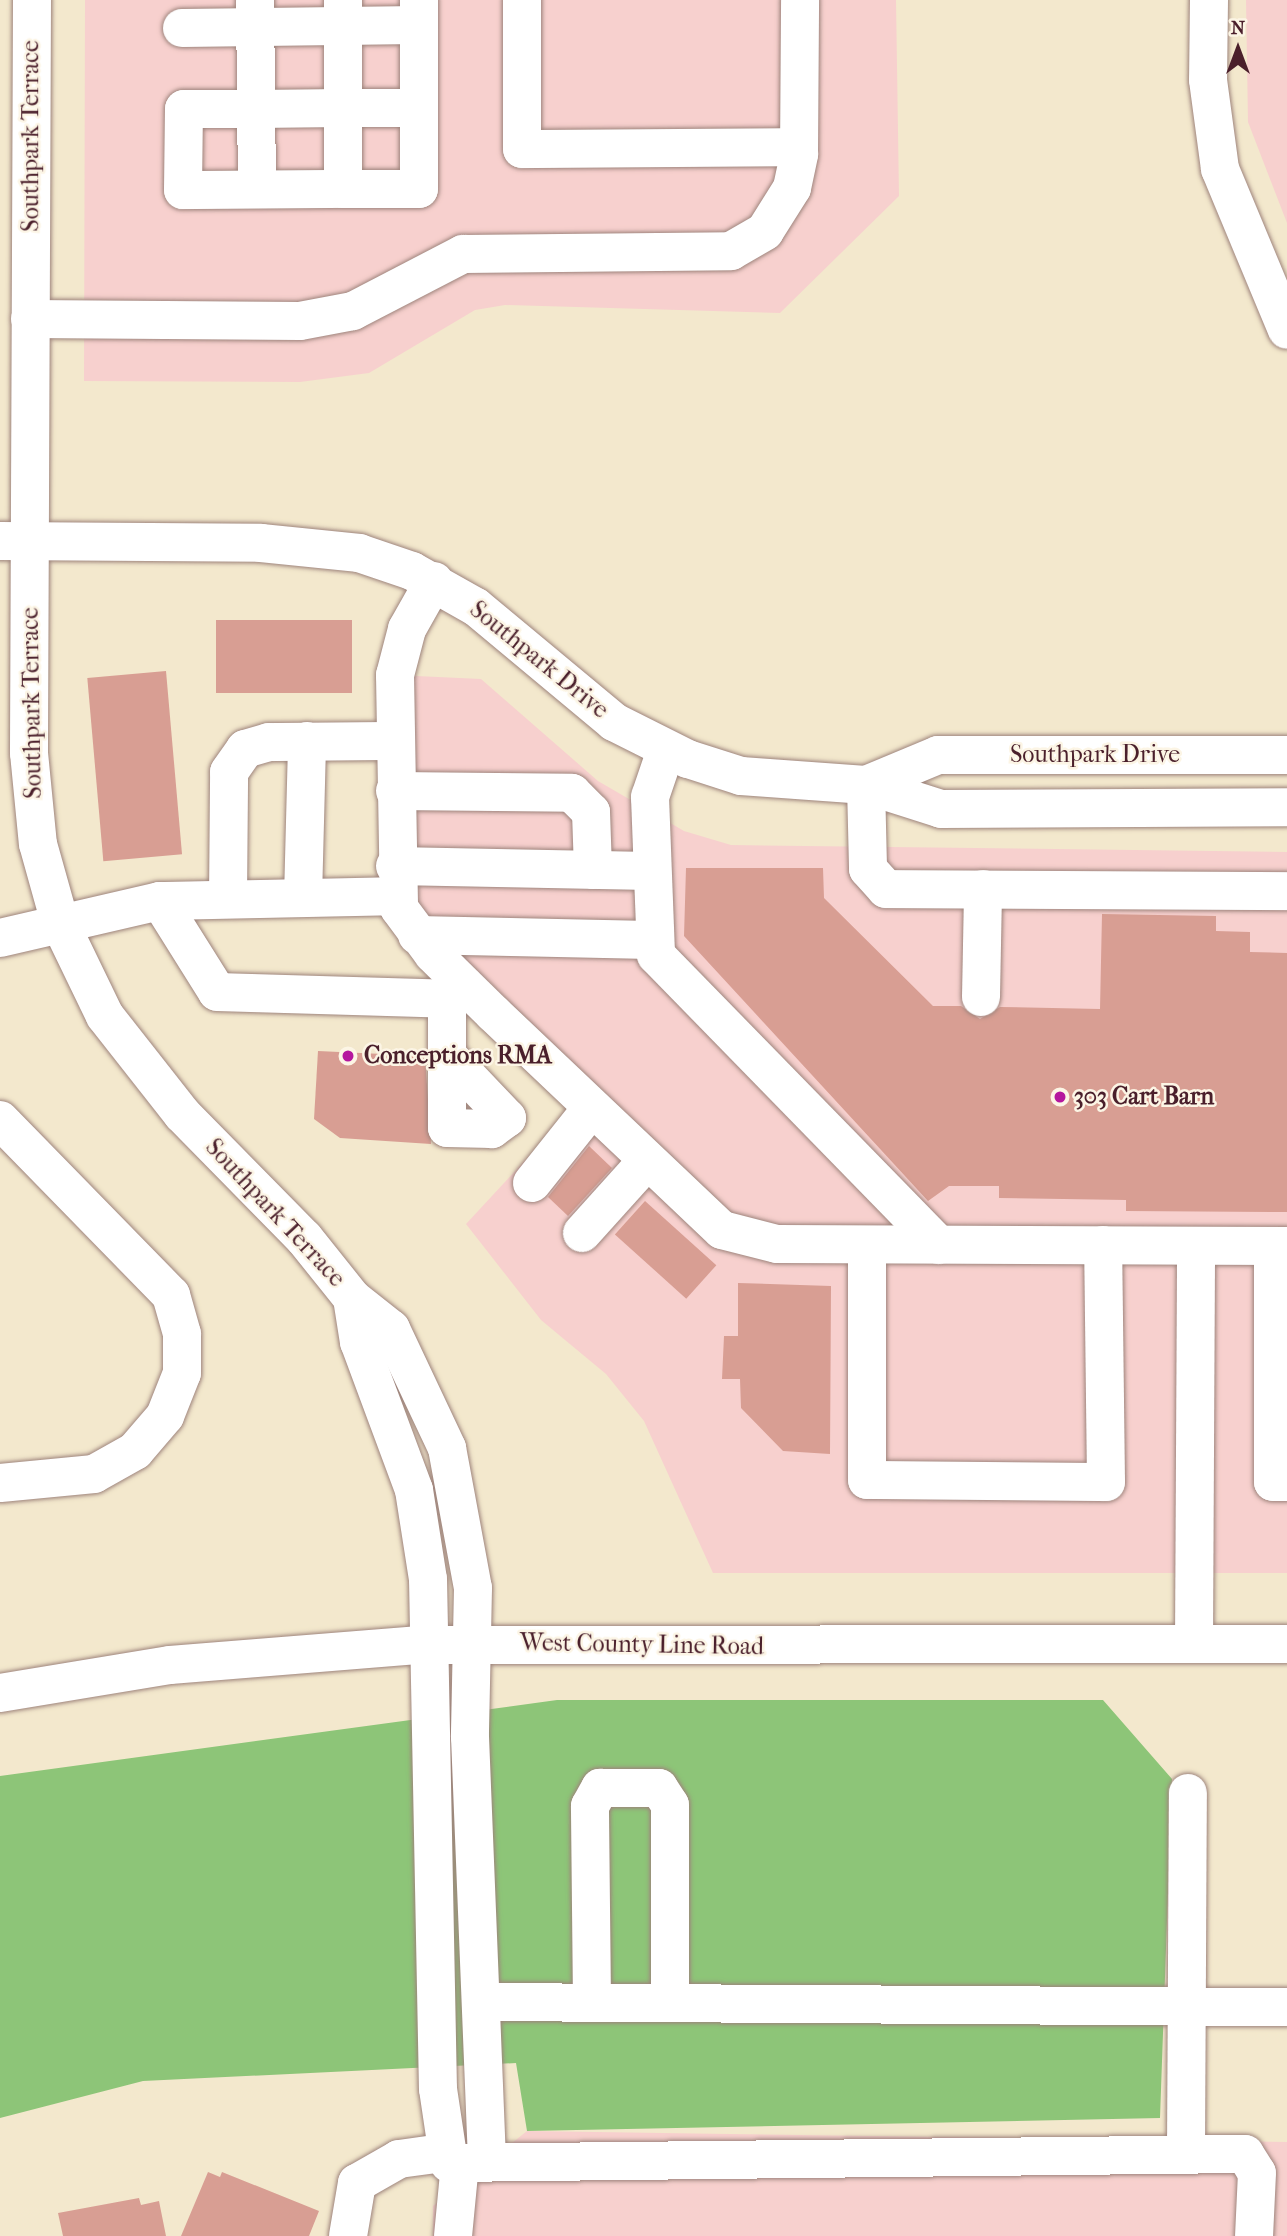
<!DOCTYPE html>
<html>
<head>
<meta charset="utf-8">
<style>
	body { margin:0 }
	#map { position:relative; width:1287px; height:2236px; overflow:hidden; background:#f3e8cd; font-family:"IM FELL French Canon",serif }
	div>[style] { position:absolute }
	.built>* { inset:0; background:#f7d0ce }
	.green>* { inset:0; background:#8dc578 }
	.building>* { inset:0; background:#d89e93; transform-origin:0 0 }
	.roads { filter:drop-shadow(0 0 2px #9e847c) drop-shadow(0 0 2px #9e847c) }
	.minor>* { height:38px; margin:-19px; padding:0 19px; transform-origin:19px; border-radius:19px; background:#fff }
	.major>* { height:38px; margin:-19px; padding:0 19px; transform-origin:19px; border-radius:19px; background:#fff }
	.dots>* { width:19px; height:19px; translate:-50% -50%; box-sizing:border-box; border:4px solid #fcf5e5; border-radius:50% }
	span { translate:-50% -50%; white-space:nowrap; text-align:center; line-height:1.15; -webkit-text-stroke:5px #fcf5e5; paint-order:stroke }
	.street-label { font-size:24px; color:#4a1f2b }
	.poi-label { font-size:24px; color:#4a1f2b; font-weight:700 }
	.left { translate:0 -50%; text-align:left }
	.north { position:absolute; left:1203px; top:14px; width:70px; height:70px; -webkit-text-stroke:5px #fcf5e5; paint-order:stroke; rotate:0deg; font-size:19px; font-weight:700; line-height:28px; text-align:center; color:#4a1f2b }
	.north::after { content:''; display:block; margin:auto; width:24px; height:32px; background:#4a1f2b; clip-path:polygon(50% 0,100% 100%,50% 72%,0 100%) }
</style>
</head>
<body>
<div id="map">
	<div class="built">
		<div style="clip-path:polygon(85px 0,896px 0,899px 196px,780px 313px,505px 305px,475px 310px,369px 373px,300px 382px,84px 381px)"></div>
		<div style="clip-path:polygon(1246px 0,1287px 0,1287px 223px,1248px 122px)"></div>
		<div style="clip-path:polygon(395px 675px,481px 679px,598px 781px,684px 831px,731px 845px,1287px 852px,1287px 1573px,713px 1573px,644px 1421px,606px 1374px,541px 1320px,466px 1224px,580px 1101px,417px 935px)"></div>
		<div style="clip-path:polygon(527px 2131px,1287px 2142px,1287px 2236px,433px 2236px,433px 2206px)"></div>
	</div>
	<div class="green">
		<div style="clip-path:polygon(557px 1700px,1103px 1700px,1172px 1779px,1160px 2118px,527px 2131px,516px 2063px,143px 2081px,0 2118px,0 1776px)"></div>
	</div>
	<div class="building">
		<div style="left:216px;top:620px;width:136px;height:73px"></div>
		<div style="left:166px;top:671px;width:184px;height:79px;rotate:85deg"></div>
		<div style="clip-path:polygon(686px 868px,823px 868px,824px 898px,933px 1006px,961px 1006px,980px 1019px,1000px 1007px,1100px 1009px,1102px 914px,1216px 916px,1216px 931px,1250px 932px,1250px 952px,1287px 953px,1287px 1212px,1126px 1211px,1126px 1200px,999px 1198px,999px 1186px,949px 1186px,928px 1201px,684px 936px)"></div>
		<div style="clip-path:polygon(318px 1051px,425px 1056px,431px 1144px,340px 1138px,314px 1119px)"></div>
		<div style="clip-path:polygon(589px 1146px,612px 1168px,568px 1216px,548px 1197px)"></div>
		<div style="left:645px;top:1201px;width:96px;height:45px;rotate:42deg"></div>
		<div style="clip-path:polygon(738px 1283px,831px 1286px,830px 1454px,783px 1451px,741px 1408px,740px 1379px,722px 1379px,724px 1336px,738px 1336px)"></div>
		<div style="clip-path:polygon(208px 2172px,220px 2177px,222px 2172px,319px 2211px,309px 2236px,181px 2236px)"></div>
		<div style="clip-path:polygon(139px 2198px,141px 2205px,159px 2201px,166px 2236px,63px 2236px,58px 2213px)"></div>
	</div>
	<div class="roads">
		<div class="minor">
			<div style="left:32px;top:0;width:753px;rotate:90.23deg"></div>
			<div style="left:29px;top:753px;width:91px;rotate:84.4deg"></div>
			<div style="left:38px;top:844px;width:82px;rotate:74.4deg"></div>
			<div style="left:60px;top:923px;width:103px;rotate:64.2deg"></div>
			<div style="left:105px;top:1016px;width:125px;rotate:51.8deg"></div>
			<div style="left:182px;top:1114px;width:174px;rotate:45.5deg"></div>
			<div style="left:304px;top:1238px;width:77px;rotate:51.3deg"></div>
			<div style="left:352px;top:1298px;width:50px;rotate:38.5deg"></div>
			<div style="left:391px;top:1329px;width:132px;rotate:64.8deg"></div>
			<div style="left:447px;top:1448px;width:142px;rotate:79.5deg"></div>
			<div style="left:473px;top:1588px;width:149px;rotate:91.2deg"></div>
			<div style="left:470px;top:1737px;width:424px;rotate:87.7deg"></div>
			<div style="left:255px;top:0;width:189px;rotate:89.4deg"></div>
			<div style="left:343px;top:0;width:189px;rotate:90deg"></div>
			<div style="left:343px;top:189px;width:160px;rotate:179.6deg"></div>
			<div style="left:183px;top:190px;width:81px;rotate:-89.3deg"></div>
			<div style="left:184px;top:109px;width:72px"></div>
			<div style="left:256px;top:109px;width:87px;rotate:-0.7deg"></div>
			<div style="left:343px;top:108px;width:76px"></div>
			<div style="left:522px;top:0;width:149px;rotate:90deg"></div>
			<div style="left:522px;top:149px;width:277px;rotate:-0.4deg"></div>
			<div style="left:1209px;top:0;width:80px;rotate:90.7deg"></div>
			<div style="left:1208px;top:80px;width:90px;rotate:82.3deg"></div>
			<div style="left:1220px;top:169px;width:174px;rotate:67.4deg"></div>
			<div style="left:182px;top:28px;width:237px;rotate:-0.7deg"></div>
			<div style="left:343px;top:189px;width:76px"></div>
			<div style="left:419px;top:189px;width:189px;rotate:-90deg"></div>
			<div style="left:30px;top:319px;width:270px;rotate:0.4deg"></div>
			<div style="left:300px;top:321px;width:54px;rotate:-10.7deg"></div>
			<div style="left:353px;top:311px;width:124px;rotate:-27.4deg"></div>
			<div style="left:463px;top:254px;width:268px;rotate:-0.6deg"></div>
			<div style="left:731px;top:251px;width:39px;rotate:-30deg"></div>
			<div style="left:765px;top:231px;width:51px;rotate:-57.9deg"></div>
			<div style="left:792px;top:188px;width:35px;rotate:-78deg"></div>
			<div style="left:799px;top:154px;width:154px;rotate:-89.6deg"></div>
			<div style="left:0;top:541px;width:261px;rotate:0.4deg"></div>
			<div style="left:261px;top:543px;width:99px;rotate:5.8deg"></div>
			<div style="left:359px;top:553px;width:56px;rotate:18.8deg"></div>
			<div style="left:412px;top:571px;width:73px;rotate:29.4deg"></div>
			<div style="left:476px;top:607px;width:180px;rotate:39.8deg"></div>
			<div style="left:614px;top:722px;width:83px;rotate:26.6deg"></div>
			<div style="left:688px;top:759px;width:56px;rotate:17.8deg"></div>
			<div style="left:741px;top:776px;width:125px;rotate:4.1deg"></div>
			<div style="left:866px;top:785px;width:79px;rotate:17.7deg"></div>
			<div style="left:941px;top:809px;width:346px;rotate:-0.3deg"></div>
			<div style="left:434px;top:581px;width:55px;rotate:119.4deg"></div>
			<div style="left:407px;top:629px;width:48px;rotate:104.6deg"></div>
			<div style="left:395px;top:675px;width:233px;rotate:89deg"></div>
			<div style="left:399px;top:908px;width:57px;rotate:53.5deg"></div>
			<div style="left:433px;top:954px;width:84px;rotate:44.5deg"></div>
			<div style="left:493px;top:1013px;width:315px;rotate:43.5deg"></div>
			<div style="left:722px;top:1230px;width:57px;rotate:14.3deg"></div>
			<div style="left:777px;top:1244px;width:510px;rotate:0.22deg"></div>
			<div style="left:666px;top:750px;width:50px;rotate:108.8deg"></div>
			<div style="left:650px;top:797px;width:158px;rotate:87.8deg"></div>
			<div style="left:656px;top:955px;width:405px;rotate:45.7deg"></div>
			<div style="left:866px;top:785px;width:84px;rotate:88.6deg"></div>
			<div style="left:868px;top:869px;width:27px;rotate:48deg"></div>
			<div style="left:886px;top:889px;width:401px;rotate:0.3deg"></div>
			<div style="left:866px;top:785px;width:78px;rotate:-22.6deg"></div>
			<div style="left:938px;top:755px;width:349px"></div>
			<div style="left:395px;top:791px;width:177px;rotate:0.6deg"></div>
			<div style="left:572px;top:793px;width:27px;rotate:45deg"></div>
			<div style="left:591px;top:812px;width:58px;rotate:88deg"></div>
			<div style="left:395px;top:866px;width:255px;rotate:1.1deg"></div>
			<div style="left:303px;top:898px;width:157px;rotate:-88.5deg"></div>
			<div style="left:228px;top:899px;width:127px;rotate:-89.5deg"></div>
			<div style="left:229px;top:772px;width:28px;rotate:-55deg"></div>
			<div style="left:245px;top:749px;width:25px;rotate:-16deg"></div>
			<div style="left:269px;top:742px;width:126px;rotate:-0.5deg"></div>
			<div style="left:160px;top:901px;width:107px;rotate:57.9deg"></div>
			<div style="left:217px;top:992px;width:230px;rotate:1.7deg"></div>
			<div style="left:447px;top:999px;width:22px;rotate:-36deg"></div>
			<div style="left:417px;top:935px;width:234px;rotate:1.2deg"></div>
			<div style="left:0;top:938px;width:164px;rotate:-13deg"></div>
			<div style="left:160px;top:901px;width:236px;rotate:-1.2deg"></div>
			<div style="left:981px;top:997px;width:108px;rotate:-88.9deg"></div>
			<div style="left:447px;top:1055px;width:87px;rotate:46.4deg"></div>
			<div style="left:507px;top:1118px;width:19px;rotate:144deg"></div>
			<div style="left:492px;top:1129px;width:45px;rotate:-178.7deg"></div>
			<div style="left:447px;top:1128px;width:129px;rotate:-90deg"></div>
			<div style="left:0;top:1120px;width:245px;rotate:45.7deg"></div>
			<div style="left:171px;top:1295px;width:41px;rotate:74.2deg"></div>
			<div style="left:182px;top:1334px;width:39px;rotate:90deg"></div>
			<div style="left:182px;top:1373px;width:46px;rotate:111.6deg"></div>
			<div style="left:165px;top:1416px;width:46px;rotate:130.6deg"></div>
			<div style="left:135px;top:1451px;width:47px;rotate:150.7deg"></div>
			<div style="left:94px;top:1474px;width:94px;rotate:174.5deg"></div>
			<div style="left:532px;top:1183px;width:93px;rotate:-51.5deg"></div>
			<div style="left:582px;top:1233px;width:96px;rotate:-48deg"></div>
			<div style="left:867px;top:1245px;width:235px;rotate:90deg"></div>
			<div style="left:867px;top:1480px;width:239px;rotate:0.5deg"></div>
			<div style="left:1106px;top:1482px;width:237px;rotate:-90.7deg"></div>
			<div style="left:1273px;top:1246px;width:236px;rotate:90deg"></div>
			<div style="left:1273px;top:1482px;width:14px"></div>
			<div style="left:352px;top:1298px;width:45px;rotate:81deg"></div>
			<div style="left:359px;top:1342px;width:158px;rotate:69.6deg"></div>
			<div style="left:414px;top:1490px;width:90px;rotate:81.1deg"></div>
			<div style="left:428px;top:1579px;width:510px;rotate:88.88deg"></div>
			<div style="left:438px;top:2089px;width:75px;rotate:81.5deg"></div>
			<div style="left:449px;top:2163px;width:796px;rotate:-0.65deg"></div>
			<div style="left:1245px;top:2154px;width:22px;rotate:58deg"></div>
			<div style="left:1257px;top:2173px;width:63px;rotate:92.7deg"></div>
			<div style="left:1194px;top:1643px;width:397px;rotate:-89.7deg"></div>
			<div style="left:481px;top:2002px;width:806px;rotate:0.36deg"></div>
			<div style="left:592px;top:2003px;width:197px;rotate:-90.6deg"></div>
			<div style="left:590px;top:1806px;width:21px;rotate:-61deg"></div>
			<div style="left:600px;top:1788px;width:59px"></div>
			<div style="left:659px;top:1788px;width:20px;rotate:57deg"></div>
			<div style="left:670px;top:1805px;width:198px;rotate:90deg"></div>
			<div style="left:1186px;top:2152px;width:359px;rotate:-89.7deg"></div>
			<div style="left:348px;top:2236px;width:54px;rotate:-80.4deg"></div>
			<div style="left:357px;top:2183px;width:48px;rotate:-29.7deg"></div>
			<div style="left:399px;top:2159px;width:43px;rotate:-7.9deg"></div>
			<div style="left:453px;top:2236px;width:73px;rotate:-84.5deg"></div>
		</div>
		<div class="major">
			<div style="left:0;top:1693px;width:172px;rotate:-9.4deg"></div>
			<div style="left:170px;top:1665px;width:248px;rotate:-4.6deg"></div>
			<div style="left:417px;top:1645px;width:870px;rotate:-0.07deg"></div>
		</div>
	</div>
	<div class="dots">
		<div style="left:348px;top:1056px;background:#b5179e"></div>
		<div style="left:1060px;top:1097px;background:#b5179e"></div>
	</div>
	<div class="street-label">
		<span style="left:31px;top:136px;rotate:-90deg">Southpark Terrace</span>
		<span style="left:539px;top:660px;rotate:39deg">Southpark Drive</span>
		<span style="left:32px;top:703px;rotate:-91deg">Southpark Terrace</span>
		<span style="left:1095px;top:755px">Southpark Drive</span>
		<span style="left:275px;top:1213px;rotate:47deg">Southpark Terrace</span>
		<span style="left:642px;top:1645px;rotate:1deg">West County Line Road</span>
	</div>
	<div class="poi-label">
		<span class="left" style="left:364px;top:1056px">Conceptions RMA</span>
		<span class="left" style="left:1074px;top:1097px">303 Cart Barn</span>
	</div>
	<div class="north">N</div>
</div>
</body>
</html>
